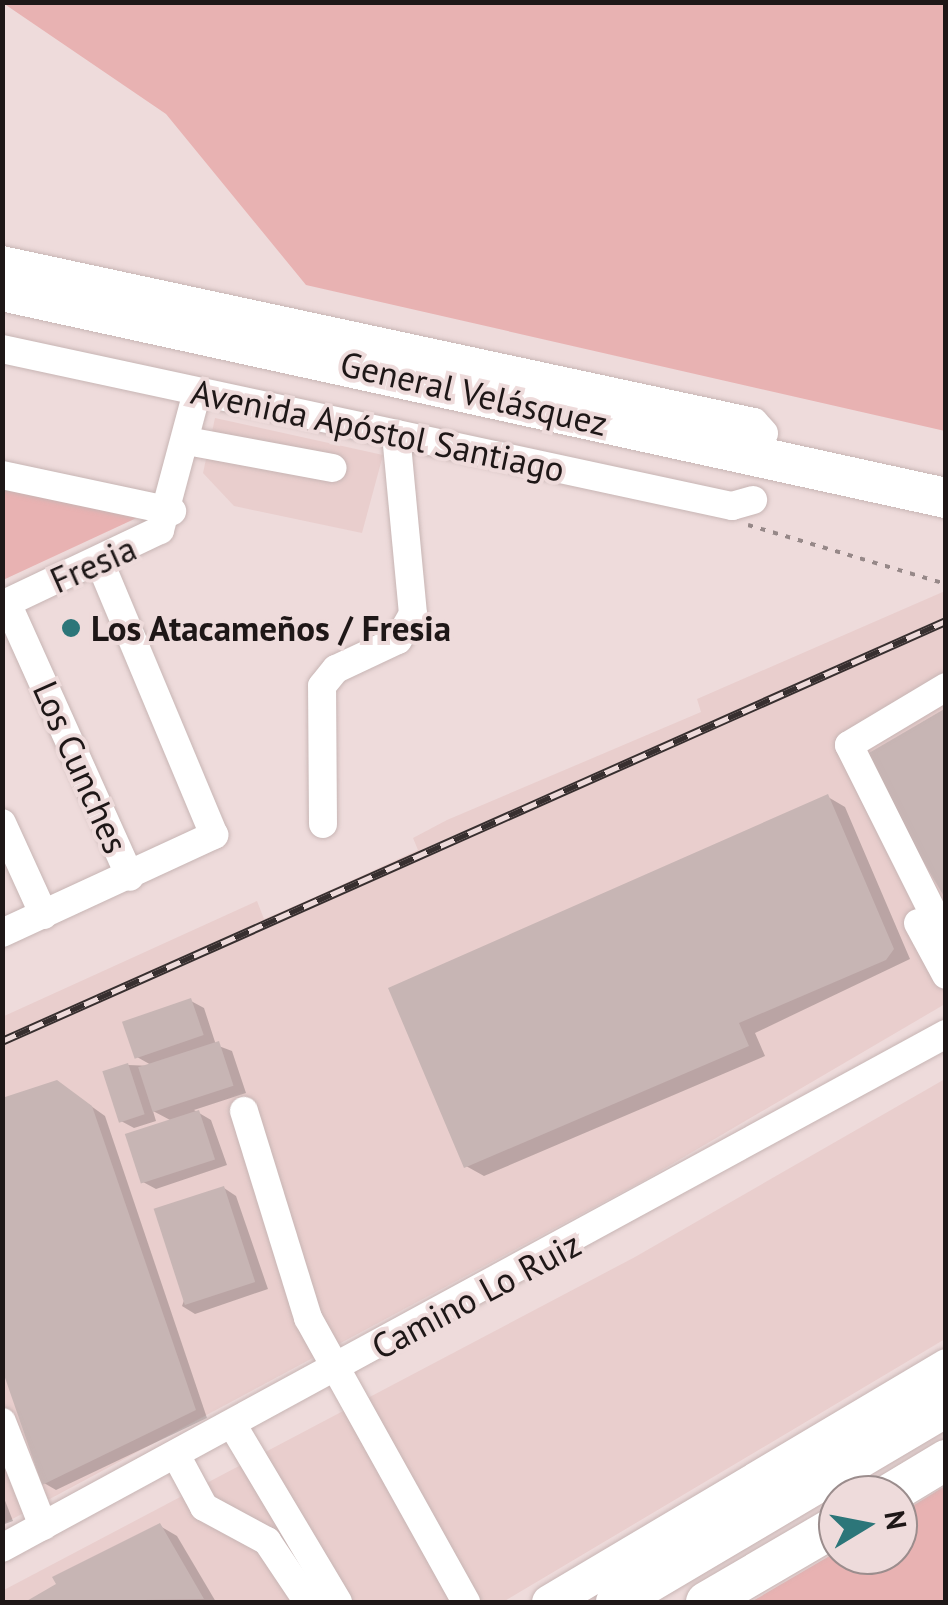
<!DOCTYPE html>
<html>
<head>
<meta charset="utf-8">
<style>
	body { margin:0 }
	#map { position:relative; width:948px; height:1605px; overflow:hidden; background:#eedbdb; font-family:"PT Sans",sans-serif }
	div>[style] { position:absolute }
	.built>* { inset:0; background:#e9cecd }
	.green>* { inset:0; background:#e8b2b2 }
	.shadow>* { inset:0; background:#0003 }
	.building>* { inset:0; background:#c7b5b4; transform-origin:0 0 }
	.path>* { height:4px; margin-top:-2px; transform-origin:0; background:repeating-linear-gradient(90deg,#968888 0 5px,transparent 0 13px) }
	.roads { filter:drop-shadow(0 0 2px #c7b5b4) drop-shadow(0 0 2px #c7b5b4) }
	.minor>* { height:28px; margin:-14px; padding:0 14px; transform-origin:14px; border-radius:14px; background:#fff }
	.major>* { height:35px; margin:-17.5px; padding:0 17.5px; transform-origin:17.5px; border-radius:17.5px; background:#fff }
	.highway>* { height:40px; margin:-20px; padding:0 20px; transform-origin:20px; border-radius:20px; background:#fff }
	.rail>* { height:9px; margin-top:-4.5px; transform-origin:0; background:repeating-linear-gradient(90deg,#eedbdb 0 15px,#372f2f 0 30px); box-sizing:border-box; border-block:2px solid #372f2f }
	.dots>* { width:28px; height:28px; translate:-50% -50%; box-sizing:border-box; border:5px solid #eedbdb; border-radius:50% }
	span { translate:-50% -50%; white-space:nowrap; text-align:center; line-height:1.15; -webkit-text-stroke:8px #eedbdb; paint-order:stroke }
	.street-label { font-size:35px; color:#1e1717 }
	.poi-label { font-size:35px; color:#1e1717; font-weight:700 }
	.left { translate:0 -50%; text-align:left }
	.frame { position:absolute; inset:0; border:5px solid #1e1717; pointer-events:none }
	.north { position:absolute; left:818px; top:1475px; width:100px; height:100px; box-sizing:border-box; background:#eedbdb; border:2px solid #9b8d8d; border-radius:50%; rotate:80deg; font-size:28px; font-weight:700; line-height:40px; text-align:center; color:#1e1717 }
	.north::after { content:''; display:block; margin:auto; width:35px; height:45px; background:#2c7679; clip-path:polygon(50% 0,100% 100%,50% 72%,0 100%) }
</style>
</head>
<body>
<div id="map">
	<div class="built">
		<div style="clip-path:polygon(215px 418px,383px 455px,362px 533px,234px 506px,203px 473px)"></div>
		<div style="clip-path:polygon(945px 591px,945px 1004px,643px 1181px,3px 1524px,2px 1017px,257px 901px,264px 919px,313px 898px,418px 850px,413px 838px,447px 820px,701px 712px,697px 699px)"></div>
		<div style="clip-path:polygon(945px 1079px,945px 1339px,503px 1602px,3px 1602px,2px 1591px,635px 1257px)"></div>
	</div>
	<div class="green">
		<div style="clip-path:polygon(3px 3px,945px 3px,945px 431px,306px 285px,166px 114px)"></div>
		<div style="clip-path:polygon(3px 485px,143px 515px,3px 580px)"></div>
		<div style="clip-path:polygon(945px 1486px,945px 1602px,751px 1602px,838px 1551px,898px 1555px,898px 1515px)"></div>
	</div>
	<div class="shadow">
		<div style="clip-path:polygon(828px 797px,845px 807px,910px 959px,755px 1033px,765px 1056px,484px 1176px,466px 1166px)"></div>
		<div style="clip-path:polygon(191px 1001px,204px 1008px,216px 1045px,232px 1051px,246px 1093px,194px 1110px,211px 1120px,227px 1165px,156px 1189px,143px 1182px,172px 1121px,153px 1111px,156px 1121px,134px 1128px,121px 1121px,128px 1065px,153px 1066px,137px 1057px)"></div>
		<div style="clip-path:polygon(70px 1091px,105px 1116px,207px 1418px,56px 1490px,44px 1483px)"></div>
		<div style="clip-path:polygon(224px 1188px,236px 1196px,268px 1289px,195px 1314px,182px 1306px)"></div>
		<div style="clip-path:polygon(2px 1493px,13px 1521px,2px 1525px)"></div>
		<div style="clip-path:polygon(160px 1526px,177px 1536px,216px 1602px,30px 1602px)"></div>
	</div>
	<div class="building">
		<div style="clip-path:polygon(946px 708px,946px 900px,862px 757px)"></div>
		<div style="clip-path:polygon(828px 794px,894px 949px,886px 960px,739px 1023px,749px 1046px,464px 1168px,388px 988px)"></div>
		<div style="left:191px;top:998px;width:39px;height:73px;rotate:71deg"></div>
		<div style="left:219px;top:1041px;width:47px;height:85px;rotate:72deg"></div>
		<div style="left:128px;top:1063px;width:54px;height:27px;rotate:72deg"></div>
		<div style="clip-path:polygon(57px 1080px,92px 1106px,196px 1410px,42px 1485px,2px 1369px,2px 1098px)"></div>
		<div style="left:199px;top:1110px;width:52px;height:78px;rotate:72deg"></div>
		<div style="left:224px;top:1186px;width:101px;height:74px;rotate:72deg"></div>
		<div style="clip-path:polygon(160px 1523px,204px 1599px,25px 1602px,56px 1584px,52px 1577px)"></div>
	</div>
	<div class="path">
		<div style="left:748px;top:525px;width:207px;rotate:16.6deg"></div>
	</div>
	<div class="roads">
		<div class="minor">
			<div style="left:2px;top:260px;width:769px;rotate:12.16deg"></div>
			<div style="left:754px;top:422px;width:15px;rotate:48deg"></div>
			<div style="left:2px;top:349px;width:747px;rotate:12.14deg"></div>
			<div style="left:732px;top:506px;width:22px;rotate:-16deg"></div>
			<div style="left:187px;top:441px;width:148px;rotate:10.5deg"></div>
			<div style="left:2px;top:475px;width:174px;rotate:12deg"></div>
			<div style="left:7px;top:603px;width:300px;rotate:65.8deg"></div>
			<div style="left:2px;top:605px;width:175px;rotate:-25.4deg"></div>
			<div style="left:160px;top:530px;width:143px;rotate:-75deg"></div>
			<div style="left:946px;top:687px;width:113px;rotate:149.1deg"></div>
			<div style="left:849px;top:745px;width:217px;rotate:63.4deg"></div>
			<div style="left:2px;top:823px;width:101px;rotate:65.5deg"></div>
			<div style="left:323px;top:824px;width:138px;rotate:-90.4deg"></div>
			<div style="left:322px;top:686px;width:22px;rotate:-51deg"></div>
			<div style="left:336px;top:669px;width:68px;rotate:-25.1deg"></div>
			<div style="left:398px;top:640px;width:30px;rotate:-60deg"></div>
			<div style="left:413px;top:614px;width:181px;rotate:-95.4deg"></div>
			<div style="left:918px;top:923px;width:59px;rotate:61.7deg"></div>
			<div style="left:2px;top:933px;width:234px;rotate:-24.8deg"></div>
			<div style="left:214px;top:835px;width:296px;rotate:-112.7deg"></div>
			<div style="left:244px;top:1111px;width:217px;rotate:72.8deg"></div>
			<div style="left:308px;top:1318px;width:325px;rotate:60.9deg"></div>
			<div style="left:2px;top:1422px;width:112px;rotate:68.5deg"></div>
			<div style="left:232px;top:1424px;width:207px;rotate:59.2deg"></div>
			<div style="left:176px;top:1455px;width:59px;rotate:61.7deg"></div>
			<div style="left:204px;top:1507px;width:72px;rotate:28.4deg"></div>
			<div style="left:267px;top:1541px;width:73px;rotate:56.1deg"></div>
			<div style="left:2px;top:1548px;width:1075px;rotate:-28.57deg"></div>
		</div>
		<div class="major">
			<div style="left:549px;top:1602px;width:462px;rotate:-30.7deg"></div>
		</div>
		<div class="highway">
			<div style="left:2px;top:291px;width:966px;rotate:12.37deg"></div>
			<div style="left:888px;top:1495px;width:68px;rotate:-31.1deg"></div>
			<div style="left:616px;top:1602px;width:383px;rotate:-30.6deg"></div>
			<div style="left:706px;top:1602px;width:153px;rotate:-30.3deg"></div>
		</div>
	</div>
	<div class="rail">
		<div style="left:2px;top:1041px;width:1033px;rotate:-23.99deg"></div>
	</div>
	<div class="dots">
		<div style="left:71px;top:628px;background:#2c7679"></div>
	</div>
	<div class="street-label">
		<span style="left:474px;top:393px;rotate:13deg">General Velásquez</span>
		<span style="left:378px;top:430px;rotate:12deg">Avenida Apóstol Santiago</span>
		<span style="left:93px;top:564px;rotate:-24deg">Fresia</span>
		<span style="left:81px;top:767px;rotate:66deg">Los Cunches</span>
		<span style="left:476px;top:1295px;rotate:-28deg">Camino Lo Ruiz</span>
	</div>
	<div class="poi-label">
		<span class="left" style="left:91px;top:628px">Los Atacameños / Fresia</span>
	</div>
	<div class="frame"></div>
	<div class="north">N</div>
</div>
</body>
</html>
